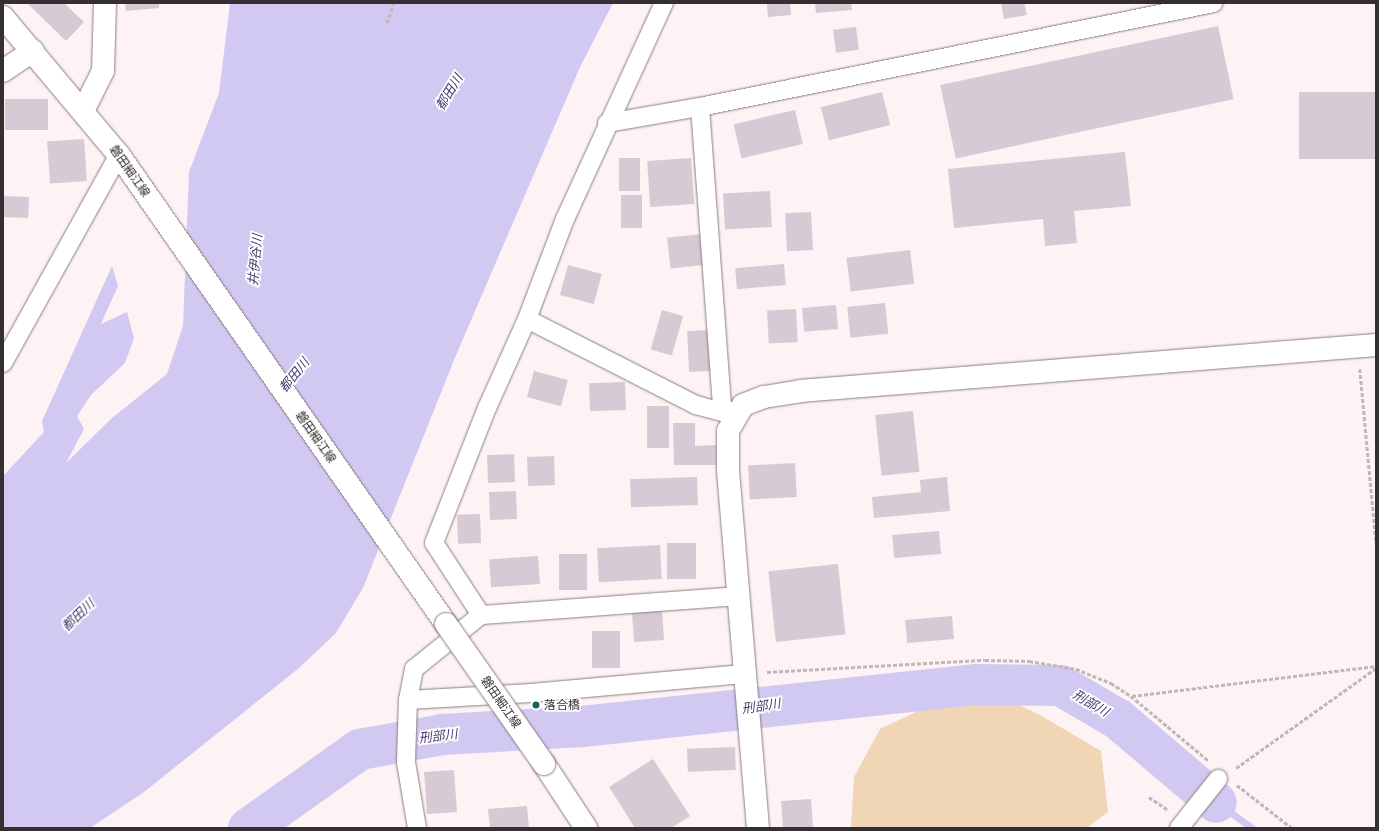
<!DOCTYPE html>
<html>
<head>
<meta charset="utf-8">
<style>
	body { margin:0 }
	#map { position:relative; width:1379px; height:831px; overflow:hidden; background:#fdf2f4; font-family:"Exo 2","Noto Sans JP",sans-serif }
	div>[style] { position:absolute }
	.green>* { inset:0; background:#f0d6b5 }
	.water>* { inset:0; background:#d2c9f3 }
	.stream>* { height:7px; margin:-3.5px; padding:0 3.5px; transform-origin:3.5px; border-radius:3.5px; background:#d2c9f3 }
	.river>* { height:41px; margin:-20.5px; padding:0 20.5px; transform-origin:20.5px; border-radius:20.5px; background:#d2c9f3 }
	.building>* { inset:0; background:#d7cad5; transform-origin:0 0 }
	.path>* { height:2.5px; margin-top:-1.25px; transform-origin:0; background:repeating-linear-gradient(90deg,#c1b7b9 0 4px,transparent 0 6px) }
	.roads { filter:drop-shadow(0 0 1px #8c7c7f) drop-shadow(0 0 1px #8c7c7f) }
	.minor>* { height:18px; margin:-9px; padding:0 9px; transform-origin:9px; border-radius:9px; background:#fff }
	.tertiary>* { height:22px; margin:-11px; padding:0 11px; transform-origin:11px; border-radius:11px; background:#fff }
	.secondary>* { height:22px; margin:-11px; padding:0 11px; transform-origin:11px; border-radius:11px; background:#fff }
	.bridges { filter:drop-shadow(0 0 1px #8c7c7f) drop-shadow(0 0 1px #8c7c7f) }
	.secondary-bridge>* { height:22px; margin:-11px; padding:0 11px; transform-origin:11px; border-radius:11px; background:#fff }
	.dots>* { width:11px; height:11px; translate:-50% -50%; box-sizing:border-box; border:2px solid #fff; border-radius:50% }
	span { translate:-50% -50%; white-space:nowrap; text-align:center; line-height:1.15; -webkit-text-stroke:3.5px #fff; paint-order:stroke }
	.street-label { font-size:12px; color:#362f31 }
	.poi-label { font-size:12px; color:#362f31 }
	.left { translate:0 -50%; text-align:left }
	.water-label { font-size:13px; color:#493a70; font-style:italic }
	.frame { position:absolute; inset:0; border:4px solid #362f31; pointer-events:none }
</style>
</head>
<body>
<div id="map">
	<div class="green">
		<div style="clip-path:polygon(975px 684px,1040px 715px,1101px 751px,1108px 812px,1087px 828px,851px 828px,854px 777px,880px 729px)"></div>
	</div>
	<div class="water">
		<div style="clip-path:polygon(230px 3px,613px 3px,580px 67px,454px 360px,363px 588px,336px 633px,299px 668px,144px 792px,90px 828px,3px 828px,3px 476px,44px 432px,42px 421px,112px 266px,118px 286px,101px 324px,127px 312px,134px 338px,125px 363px,91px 395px,77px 416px,84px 429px,66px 463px,112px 418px,167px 374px,183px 326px,189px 172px,219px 93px)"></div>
	</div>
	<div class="stream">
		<div style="left:1216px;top:802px;width:44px;rotate:35.8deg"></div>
	</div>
	<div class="river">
		<div style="left:248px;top:828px;width:136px;rotate:-35.4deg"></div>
		<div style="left:359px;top:749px;width:84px;rotate:-10.2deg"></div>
		<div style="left:442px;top:734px;width:140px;rotate:-3.3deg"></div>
		<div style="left:582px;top:726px;width:395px;rotate:-6.1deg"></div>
		<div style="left:975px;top:684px;width:85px;rotate:0.7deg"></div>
		<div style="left:1060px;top:685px;width:67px;rotate:30.4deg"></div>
		<div style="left:1118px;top:719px;width:128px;rotate:40.3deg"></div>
	</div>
	<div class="building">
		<div style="clip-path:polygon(27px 3px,64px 3px,84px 22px,66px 41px)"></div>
		<div style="clip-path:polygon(125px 3px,159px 3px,159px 8px,126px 11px)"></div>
		<div style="clip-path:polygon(767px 3px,790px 3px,791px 15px,768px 17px)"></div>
		<div style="clip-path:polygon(815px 3px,851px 3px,852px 10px,816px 13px)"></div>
		<div style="clip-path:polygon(1001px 3px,1024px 3px,1027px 15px,1004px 19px)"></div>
		<div style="left:1218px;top:26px;width:75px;height:284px;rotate:78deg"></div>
		<div style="left:856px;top:27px;width:23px;height:23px;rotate:83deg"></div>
		<div style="left:882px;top:92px;width:34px;height:63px;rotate:76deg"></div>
		<div style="left:1376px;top:92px;width:67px;height:77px;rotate:90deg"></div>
		<div style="left:5px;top:99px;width:43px;height:31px"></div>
		<div style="left:795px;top:110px;width:35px;height:63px;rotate:77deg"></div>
		<div style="left:84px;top:139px;width:42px;height:37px;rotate:86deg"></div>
		<div style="clip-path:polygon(1125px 152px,1131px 206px,1074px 211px,1077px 243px,1045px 246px,1043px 219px,954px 228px,948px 169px)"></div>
		<div style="left:619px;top:158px;width:21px;height:33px"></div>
		<div style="left:691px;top:158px;width:46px;height:44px;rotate:86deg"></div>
		<div style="left:770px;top:191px;width:36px;height:47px;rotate:87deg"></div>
		<div style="left:621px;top:195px;width:21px;height:33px"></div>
		<div style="left:3px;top:196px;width:26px;height:21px;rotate:2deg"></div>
		<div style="left:811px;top:212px;width:38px;height:26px;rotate:87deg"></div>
		<div style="left:702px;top:234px;width:31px;height:35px;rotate:84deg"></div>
		<div style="left:910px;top:250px;width:34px;height:64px;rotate:83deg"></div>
		<div style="left:784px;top:264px;width:21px;height:49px;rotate:85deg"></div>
		<div style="left:568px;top:265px;width:35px;height:31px;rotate:15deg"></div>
		<div style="left:885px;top:303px;width:31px;height:38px;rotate:84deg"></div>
		<div style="left:836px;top:305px;width:24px;height:34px;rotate:85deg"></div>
		<div style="left:796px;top:309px;width:33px;height:29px;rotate:87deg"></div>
		<div style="left:662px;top:310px;width:22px;height:41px;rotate:16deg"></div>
		<div style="left:709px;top:330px;width:41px;height:22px;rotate:87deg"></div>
		<div style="left:534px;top:371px;width:35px;height:27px;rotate:15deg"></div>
		<div style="left:625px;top:382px;width:28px;height:36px;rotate:88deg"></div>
		<div style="left:669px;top:406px;width:42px;height:22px;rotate:90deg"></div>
		<div style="left:913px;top:411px;width:61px;height:38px;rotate:84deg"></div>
		<div style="clip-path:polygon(673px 423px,695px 423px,695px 446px,716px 445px,716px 465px,674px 465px)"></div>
		<div style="left:514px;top:454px;width:28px;height:27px;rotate:88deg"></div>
		<div style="left:554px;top:456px;width:29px;height:27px;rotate:88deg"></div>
		<div style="left:795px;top:463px;width:34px;height:47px;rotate:87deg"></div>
		<div style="left:697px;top:477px;width:28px;height:67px;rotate:88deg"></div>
		<div style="clip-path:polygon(947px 477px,950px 511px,874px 518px,872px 497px,921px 492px,920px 480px)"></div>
		<div style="left:516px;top:491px;width:28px;height:27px;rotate:88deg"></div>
		<div style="left:480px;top:514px;width:29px;height:23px;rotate:88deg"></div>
		<div style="left:939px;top:531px;width:23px;height:47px;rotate:85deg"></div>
		<div style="left:667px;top:543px;width:29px;height:36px"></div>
		<div style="left:660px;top:545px;width:34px;height:63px;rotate:87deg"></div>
		<div style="left:559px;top:554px;width:28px;height:36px"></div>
		<div style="left:538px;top:556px;width:28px;height:49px;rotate:86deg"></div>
		<div style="left:838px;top:564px;width:71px;height:70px;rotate:84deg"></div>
		<div style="left:662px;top:611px;width:29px;height:30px;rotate:86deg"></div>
		<div style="left:952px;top:616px;width:23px;height:47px;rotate:85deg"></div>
		<div style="left:592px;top:631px;width:28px;height:37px"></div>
		<div style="left:735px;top:747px;width:23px;height:48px;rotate:88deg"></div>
		<div style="clip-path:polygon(653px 759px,690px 816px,671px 828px,635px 828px,609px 787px)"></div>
		<div style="left:454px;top:770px;width:42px;height:30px;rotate:86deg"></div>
		<div style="left:811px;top:799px;width:28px;height:30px;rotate:86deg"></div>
		<div style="clip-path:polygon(527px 806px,529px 828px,490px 828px,488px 809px)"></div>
	</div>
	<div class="path">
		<div style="left:387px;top:23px;width:21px;rotate:-73deg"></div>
		<div style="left:1360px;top:369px;width:175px;rotate:84.7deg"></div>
		<div style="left:767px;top:672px;width:218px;rotate:-3.2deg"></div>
		<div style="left:985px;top:660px;width:44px;rotate:1.3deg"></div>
		<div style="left:1029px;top:661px;width:48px;rotate:9.7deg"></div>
		<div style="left:1076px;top:669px;width:38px;rotate:22deg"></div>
		<div style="left:1111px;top:683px;width:24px;rotate:33deg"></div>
		<div style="left:1131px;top:696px;width:102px;rotate:39.8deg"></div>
		<div style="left:1132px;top:696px;width:246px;rotate:-7deg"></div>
		<div style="left:1236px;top:768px;width:172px;rotate:-35.5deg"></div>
		<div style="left:1237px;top:785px;width:70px;rotate:38deg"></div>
		<div style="left:1149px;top:797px;width:23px;rotate:34deg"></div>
	</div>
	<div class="roads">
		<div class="minor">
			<div style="left:607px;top:123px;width:94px;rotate:-9.8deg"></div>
			<div style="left:527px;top:319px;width:190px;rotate:27deg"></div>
			<div style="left:696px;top:405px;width:38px;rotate:15deg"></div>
			<div style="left:3px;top:363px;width:238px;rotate:-60.9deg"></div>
			<div style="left:734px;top:416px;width:16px;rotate:-140deg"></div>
			<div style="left:722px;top:406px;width:300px;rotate:-94.2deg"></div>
			<div style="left:700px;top:107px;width:524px;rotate:-11.44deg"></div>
			<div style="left:481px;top:615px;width:257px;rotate:-4.2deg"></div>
			<div style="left:408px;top:700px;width:123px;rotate:-3.3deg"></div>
			<div style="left:531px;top:693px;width:213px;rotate:-5.1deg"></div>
			<div style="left:417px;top:828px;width:67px;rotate:-99.5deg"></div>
			<div style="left:406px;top:762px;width:62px;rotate:-88.2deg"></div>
			<div style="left:408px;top:700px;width:32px;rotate:-79deg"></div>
			<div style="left:414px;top:669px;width:86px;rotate:-38.9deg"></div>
			<div style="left:481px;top:615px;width:86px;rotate:-123.1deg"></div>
			<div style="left:434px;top:543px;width:145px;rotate:-68.6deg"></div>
			<div style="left:487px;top:408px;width:98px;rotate:-65.8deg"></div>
			<div style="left:527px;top:319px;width:107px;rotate:-69.2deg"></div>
			<div style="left:565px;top:219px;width:238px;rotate:-65.4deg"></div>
			<div style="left:1179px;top:828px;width:63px;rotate:-51.5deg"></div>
		</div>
		<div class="tertiary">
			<div style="left:3px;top:71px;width:36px;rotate:-34deg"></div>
			<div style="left:84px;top:109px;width:42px;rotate:-63.4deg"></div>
			<div style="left:103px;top:71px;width:68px;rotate:-88.3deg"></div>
			<div style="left:758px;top:828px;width:360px;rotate:-94.8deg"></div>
			<div style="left:728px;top:469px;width:38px;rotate:-90deg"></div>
			<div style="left:728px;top:431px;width:30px;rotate:-60deg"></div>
			<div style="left:743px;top:405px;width:22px;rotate:-21deg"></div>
			<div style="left:764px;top:397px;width:36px;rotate:-9deg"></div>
			<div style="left:800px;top:391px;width:578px;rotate:-4.57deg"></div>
		</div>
		<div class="secondary">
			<div style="left:3px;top:17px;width:180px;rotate:50deg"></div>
			<div style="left:119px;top:155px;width:572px;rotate:55.11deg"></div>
			<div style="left:544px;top:764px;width:77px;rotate:56.7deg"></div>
		</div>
	</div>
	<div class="bridges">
		<div class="secondary-bridge">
			<div style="left:446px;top:624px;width:171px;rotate:55deg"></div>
		</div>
	</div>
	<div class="dots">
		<div style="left:536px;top:705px;background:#166461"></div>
	</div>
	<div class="street-label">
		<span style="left:130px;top:171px;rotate:55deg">磐田細江線</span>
		<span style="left:316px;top:437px;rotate:55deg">磐田細江線</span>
		<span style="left:501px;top:702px;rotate:55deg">磐田細江線</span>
	</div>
	<div class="poi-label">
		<span class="left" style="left:544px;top:705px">落合橋</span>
	</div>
	<div class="water-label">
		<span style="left:449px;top:92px;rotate:-59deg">都田川</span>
		<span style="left:255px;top:260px;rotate:-85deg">井伊谷川</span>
		<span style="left:294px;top:375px;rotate:-51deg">都田川</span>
		<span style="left:78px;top:615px;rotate:-44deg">都田川</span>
		<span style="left:1091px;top:703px;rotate:30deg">刑部川</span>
		<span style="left:761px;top:706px;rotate:-8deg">刑部川</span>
		<span style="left:438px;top:736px;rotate:-7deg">刑部川</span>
	</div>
	<div class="frame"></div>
</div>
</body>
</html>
